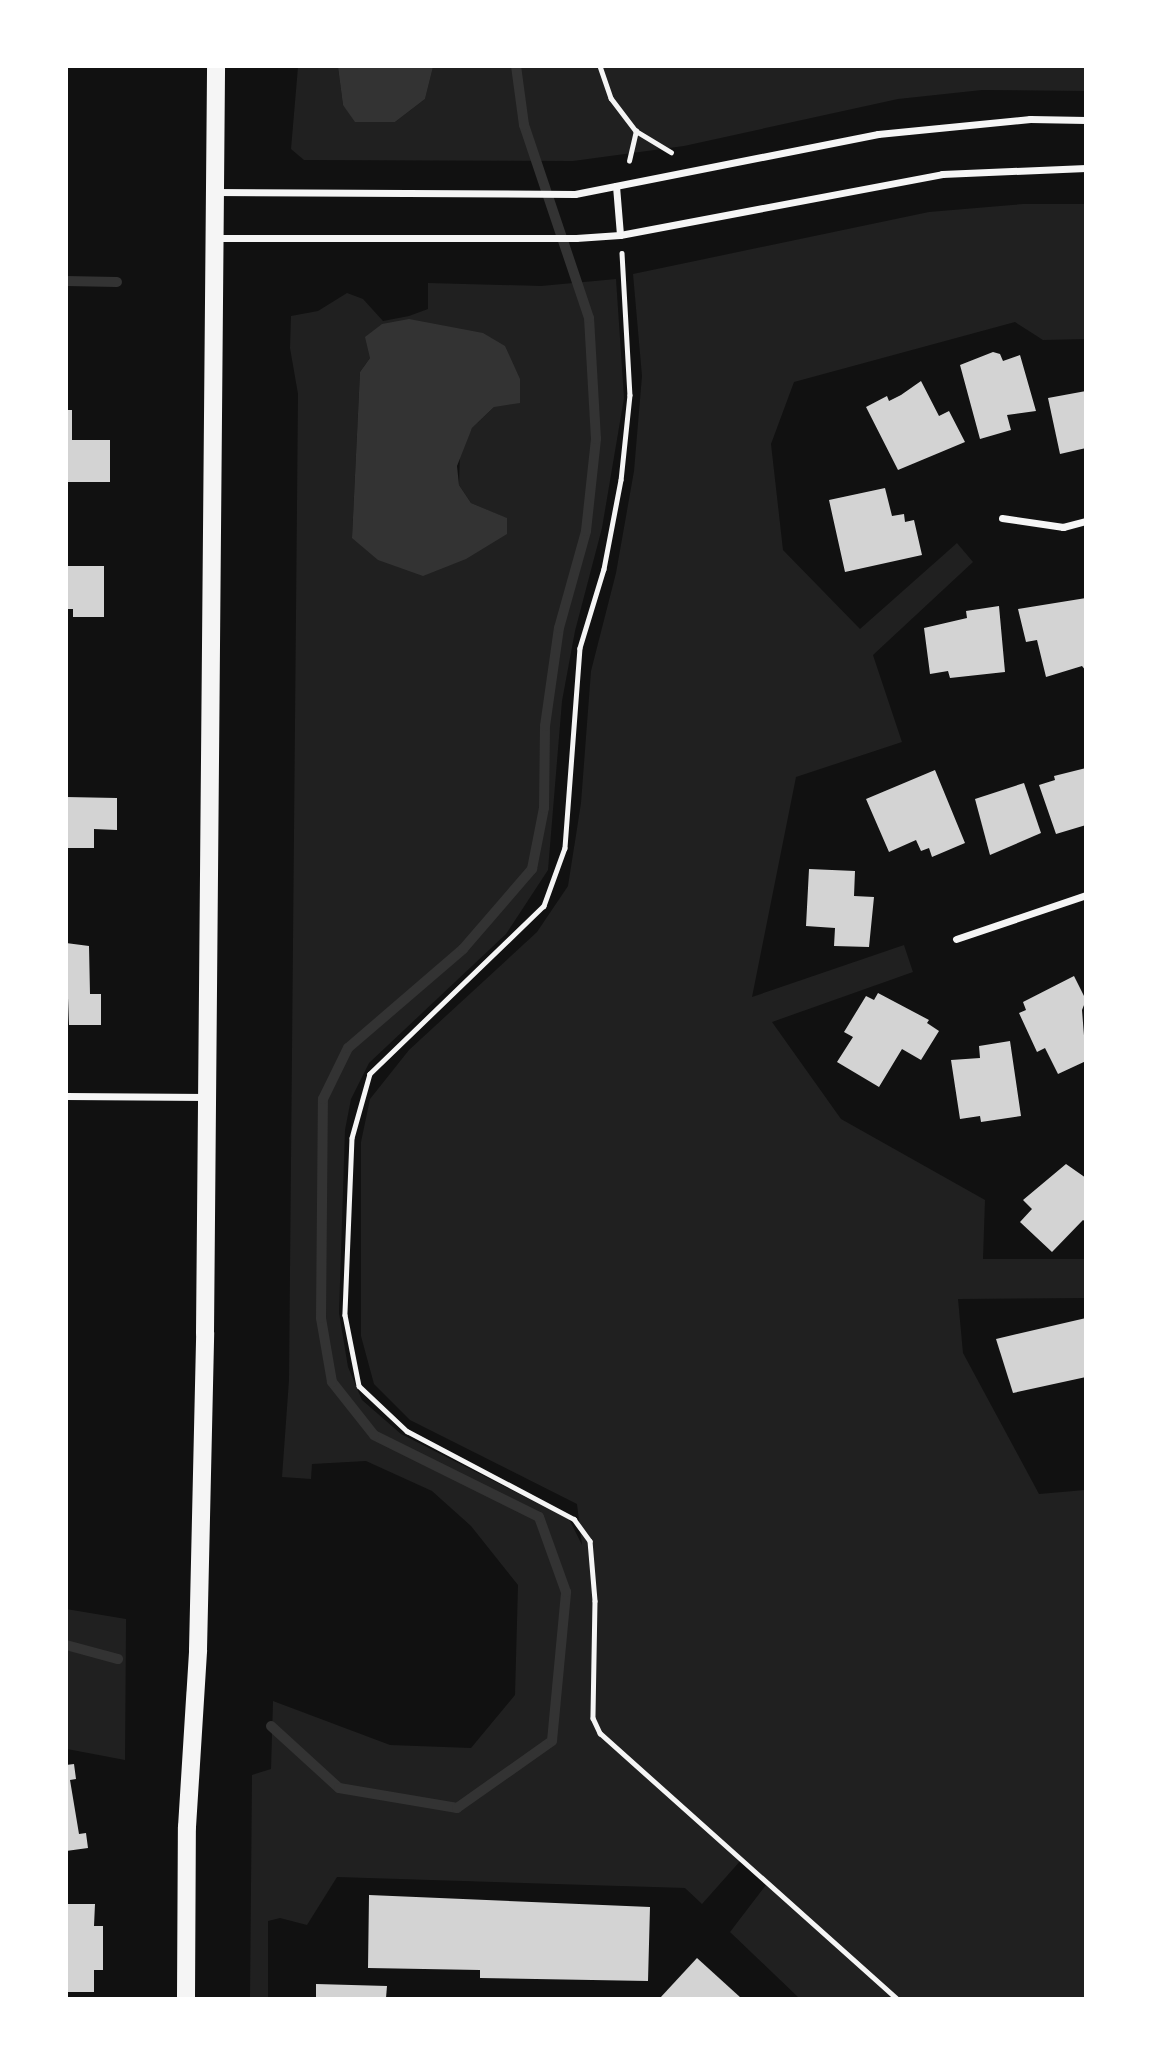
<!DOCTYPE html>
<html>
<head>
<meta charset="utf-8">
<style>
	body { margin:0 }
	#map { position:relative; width:1152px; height:2065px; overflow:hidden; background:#111; font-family:Jost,sans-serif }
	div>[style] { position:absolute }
	.green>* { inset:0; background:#202020 }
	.water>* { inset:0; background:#333 }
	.stream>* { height:10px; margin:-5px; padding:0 5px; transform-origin:5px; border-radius:5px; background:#333 }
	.building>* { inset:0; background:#d3d3d3 }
	.path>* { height:4.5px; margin:-2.25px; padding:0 2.25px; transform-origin:2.25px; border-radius:2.25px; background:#f5f5f5 }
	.minor>* { height:7px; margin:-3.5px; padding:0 3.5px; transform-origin:3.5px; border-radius:3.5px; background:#f5f5f5 }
	.primary>* { height:18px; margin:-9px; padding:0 9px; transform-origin:9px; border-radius:9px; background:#f5f5f5 }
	span { translate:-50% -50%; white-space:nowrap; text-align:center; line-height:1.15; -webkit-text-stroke:7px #fff; paint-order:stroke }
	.frame { position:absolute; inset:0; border:68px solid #fff; pointer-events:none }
</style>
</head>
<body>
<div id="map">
	<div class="green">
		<div style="clip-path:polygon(298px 67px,338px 67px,343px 105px,395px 122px,425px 99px,433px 67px,1085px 67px,1085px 91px,982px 90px,898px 99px,684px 146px,573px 161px,304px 160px,291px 149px)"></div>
		<div style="clip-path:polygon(evenodd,1023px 204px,1085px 204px,1085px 339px,1043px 340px,1015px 322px,794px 382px,771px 444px,783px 550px,860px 629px,957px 543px,973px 562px,873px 655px,902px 742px,796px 777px,752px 997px,904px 945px,913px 972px,772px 1022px,841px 1119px,985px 1200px,983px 1259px,1085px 1259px,1085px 1298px,958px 1299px,963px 1353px,1039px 1494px,1085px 1490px,1085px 1998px,799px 1998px,730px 1932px,769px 1881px,742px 1859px,702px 1904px,685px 1888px,337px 1877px,307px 1925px,280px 1918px,268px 1921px,268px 1998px,250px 1998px,252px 1775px,271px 1769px,273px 1701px,390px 1745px,471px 1748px,515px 1695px,518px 1585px,471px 1526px,432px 1491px,366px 1461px,312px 1464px,311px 1479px,282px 1477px,289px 1380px,298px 394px,290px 348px,291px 316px,318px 311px,347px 293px,363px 299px,383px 321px,409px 316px,428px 309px,428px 283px,541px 286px,616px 279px,624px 398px,602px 528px,575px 631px,562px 701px,548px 870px,506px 934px,369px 1063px,351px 1099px,345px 1130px,339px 1313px,348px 1367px,362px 1400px,401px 1434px,569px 1519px,582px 1545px,577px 1504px,410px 1420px,374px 1384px,361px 1336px,361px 1142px,370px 1099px,409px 1050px,537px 932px,568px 886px,581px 803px,591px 671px,616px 573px,634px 471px,642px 376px,633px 274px,929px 212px,1023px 204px,370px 358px,494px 407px,472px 428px,460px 451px,459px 485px,471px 503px,506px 518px,352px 538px,360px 372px,370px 358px)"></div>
		<div style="clip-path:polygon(66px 1609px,126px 1619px,125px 1760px,67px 1749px)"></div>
	</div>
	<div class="water">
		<div style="clip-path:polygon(338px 67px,338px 66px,433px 67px,425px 99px,395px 122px,355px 122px,343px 105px)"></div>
		<div style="clip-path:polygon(409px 319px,483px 333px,505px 346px,520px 379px,520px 403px,494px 407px,472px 428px,457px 466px,459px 485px,471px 503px,507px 518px,507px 534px,466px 559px,423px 576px,378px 560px,352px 538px,360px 372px,370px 358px,365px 337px,382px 324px)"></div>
	</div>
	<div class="stream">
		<div style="left:66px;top:281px;width:51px;rotate:1.1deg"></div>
		<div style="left:66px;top:1645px;width:54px;rotate:15.1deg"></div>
		<div style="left:271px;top:1726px;width:92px;rotate:42.4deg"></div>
		<div style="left:339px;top:1788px;width:120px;rotate:9.6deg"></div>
		<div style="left:457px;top:1808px;width:116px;rotate:-35.2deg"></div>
		<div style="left:552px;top:1741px;width:150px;rotate:-84.6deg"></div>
		<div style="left:566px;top:1592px;width:80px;rotate:-109.8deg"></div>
		<div style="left:539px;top:1517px;width:184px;rotate:-153.6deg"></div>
		<div style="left:374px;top:1435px;width:68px;rotate:-128.4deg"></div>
		<div style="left:332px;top:1382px;width:65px;rotate:-99.8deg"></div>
		<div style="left:321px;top:1318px;width:219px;rotate:-89.5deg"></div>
		<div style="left:323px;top:1099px;width:57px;rotate:-63.9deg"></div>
		<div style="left:348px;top:1048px;width:152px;rotate:-40.7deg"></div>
		<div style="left:463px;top:949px;width:106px;rotate:-49.2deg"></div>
		<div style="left:532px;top:869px;width:62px;rotate:-78.9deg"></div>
		<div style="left:544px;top:808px;width:82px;rotate:-89.3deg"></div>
		<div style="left:545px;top:726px;width:99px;rotate:-81.9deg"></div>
		<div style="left:559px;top:628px;width:101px;rotate:-74.4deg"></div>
		<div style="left:586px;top:531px;width:93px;rotate:-83.8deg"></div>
		<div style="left:596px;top:439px;width:121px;rotate:-93.3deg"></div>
		<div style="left:589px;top:318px;width:204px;rotate:-108.6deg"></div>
		<div style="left:524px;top:125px;width:60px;rotate:-97.7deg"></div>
	</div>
	<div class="building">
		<div style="clip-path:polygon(993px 352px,1000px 354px,1003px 361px,1020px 355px,1036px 411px,1007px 415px,1011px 430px,980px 439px,960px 365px)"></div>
		<div style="clip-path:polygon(921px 381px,939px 416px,949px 411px,965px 442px,898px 470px,866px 407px,887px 396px,889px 401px,901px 395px)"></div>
		<div style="clip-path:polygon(1086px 391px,1086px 448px,1060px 454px,1048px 398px)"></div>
		<div style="clip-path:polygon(66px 410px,72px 410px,72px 440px,110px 440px,110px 482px,66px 482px)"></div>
		<div style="clip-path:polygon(885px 488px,892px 516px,904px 514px,905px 522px,914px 520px,922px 555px,845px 572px,829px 500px)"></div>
		<div style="clip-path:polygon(66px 566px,104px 566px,104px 617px,73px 617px,73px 609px,66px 609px)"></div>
		<div style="clip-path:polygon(1086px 598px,1086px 671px,1082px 666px,1046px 677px,1037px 640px,1026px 642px,1018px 609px)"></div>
		<div style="clip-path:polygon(999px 606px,1005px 672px,950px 678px,948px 671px,930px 674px,924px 628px,967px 618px,966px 611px)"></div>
		<div style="clip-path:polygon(1086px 768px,1086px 825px,1056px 834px,1039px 785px,1055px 780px,1054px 776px)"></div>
		<div style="clip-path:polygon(935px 770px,965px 843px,932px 857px,929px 848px,921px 851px,916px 840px,889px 852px,866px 799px)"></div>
		<div style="clip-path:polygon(1024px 783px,1041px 833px,990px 855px,975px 799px)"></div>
		<div style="clip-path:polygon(66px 797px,117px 798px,117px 830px,94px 829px,94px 848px,66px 848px)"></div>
		<div style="clip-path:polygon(809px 869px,855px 871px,854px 896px,874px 897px,869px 947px,834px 946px,835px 928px,806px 926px)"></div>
		<div style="clip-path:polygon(66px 943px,89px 946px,90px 994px,101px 994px,101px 1025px,69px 1025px)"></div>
		<div style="clip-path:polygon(1074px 976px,1086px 1000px,1082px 1010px,1086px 1061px,1058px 1074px,1045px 1048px,1037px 1052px,1019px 1013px,1026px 1010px,1023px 1002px)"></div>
		<div style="clip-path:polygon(878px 993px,929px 1020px,927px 1023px,939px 1031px,921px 1060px,902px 1049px,879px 1087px,837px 1062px,853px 1037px,844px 1032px,866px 996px,874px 1000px)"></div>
		<div style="clip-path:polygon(1010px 1041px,1021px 1116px,981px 1122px,980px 1116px,960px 1119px,951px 1060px,980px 1058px,979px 1046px)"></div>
		<div style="clip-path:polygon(1066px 1164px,1086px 1178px,1086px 1222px,1083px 1220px,1052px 1252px,1020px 1222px,1032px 1209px,1023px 1200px)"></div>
		<div style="clip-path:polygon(1086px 1318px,1086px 1377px,1013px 1393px,996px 1339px)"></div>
		<div style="clip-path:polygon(74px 1764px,76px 1779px,70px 1780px,79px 1834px,86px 1833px,88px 1848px,66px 1851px,66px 1765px)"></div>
		<div style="clip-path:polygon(369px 1895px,650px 1907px,648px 1981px,480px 1978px,480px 1970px,368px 1968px)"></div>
		<div style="clip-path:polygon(66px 1904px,95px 1904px,94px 1926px,103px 1926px,103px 1970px,94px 1970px,94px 1992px,66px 1992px)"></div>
		<div style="clip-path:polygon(697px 1958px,741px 1998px,660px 1998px)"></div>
		<div style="clip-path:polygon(316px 1984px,387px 1986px,386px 1998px,316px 1998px)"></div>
	</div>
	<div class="path">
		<div style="left:600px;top:66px;width:34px;rotate:71deg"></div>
		<div style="left:611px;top:98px;width:41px;rotate:52.9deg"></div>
		<div style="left:636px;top:131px;width:41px;rotate:31deg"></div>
		<div style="left:629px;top:161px;width:31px;rotate:-77deg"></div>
		<div style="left:622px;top:253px;width:142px;rotate:86.8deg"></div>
		<div style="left:630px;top:395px;width:85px;rotate:96deg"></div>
		<div style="left:621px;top:480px;width:91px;rotate:100.8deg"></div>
		<div style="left:604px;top:569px;width:83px;rotate:106.9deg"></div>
		<div style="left:580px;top:648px;width:201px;rotate:94.3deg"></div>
		<div style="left:565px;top:848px;width:62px;rotate:109.9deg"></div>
		<div style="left:544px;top:906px;width:242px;rotate:136deg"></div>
		<div style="left:370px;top:1074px;width:66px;rotate:105.7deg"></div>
		<div style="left:352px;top:1138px;width:177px;rotate:92.3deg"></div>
		<div style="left:345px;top:1315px;width:72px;rotate:78.8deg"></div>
		<div style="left:359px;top:1386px;width:66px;rotate:43.2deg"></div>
		<div style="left:407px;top:1431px;width:189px;rotate:27.8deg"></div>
		<div style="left:574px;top:1519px;width:27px;rotate:54deg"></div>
		<div style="left:590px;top:1541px;width:60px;rotate:85.2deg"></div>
		<div style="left:595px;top:1601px;width:117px;rotate:91deg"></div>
		<div style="left:593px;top:1718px;width:17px;rotate:65deg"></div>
		<div style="left:600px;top:1733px;width:397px;rotate:41.8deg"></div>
	</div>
	<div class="minor">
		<div style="left:616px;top:186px;width:49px;rotate:85.3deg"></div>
		<div style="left:215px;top:192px;width:360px;rotate:0.3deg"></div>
		<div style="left:575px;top:194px;width:309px;rotate:-11.2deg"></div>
		<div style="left:878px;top:134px;width:153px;rotate:-5.6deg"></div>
		<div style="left:1030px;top:119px;width:56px;rotate:1deg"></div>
		<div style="left:217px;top:238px;width:359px"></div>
		<div style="left:576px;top:238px;width:44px;rotate:-3.9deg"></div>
		<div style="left:620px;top:235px;width:328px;rotate:-10.7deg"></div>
		<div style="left:942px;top:174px;width:144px;rotate:-2.4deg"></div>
		<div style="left:1002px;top:518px;width:62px;rotate:8.4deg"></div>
		<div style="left:1063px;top:527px;width:24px;rotate:-15deg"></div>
		<div style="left:956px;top:939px;width:137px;rotate:-18.7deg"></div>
		<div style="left:66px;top:1096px;width:141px;rotate:0.4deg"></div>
	</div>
	<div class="primary">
		<div style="left:186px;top:1998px;width:171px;rotate:-89.7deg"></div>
		<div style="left:187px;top:1827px;width:177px;rotate:-86.4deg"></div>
		<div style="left:198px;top:1650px;width:317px;rotate:-88.7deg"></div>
		<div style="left:205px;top:1333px;width:1267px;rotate:-89.5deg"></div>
	</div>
	<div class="frame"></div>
</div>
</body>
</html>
